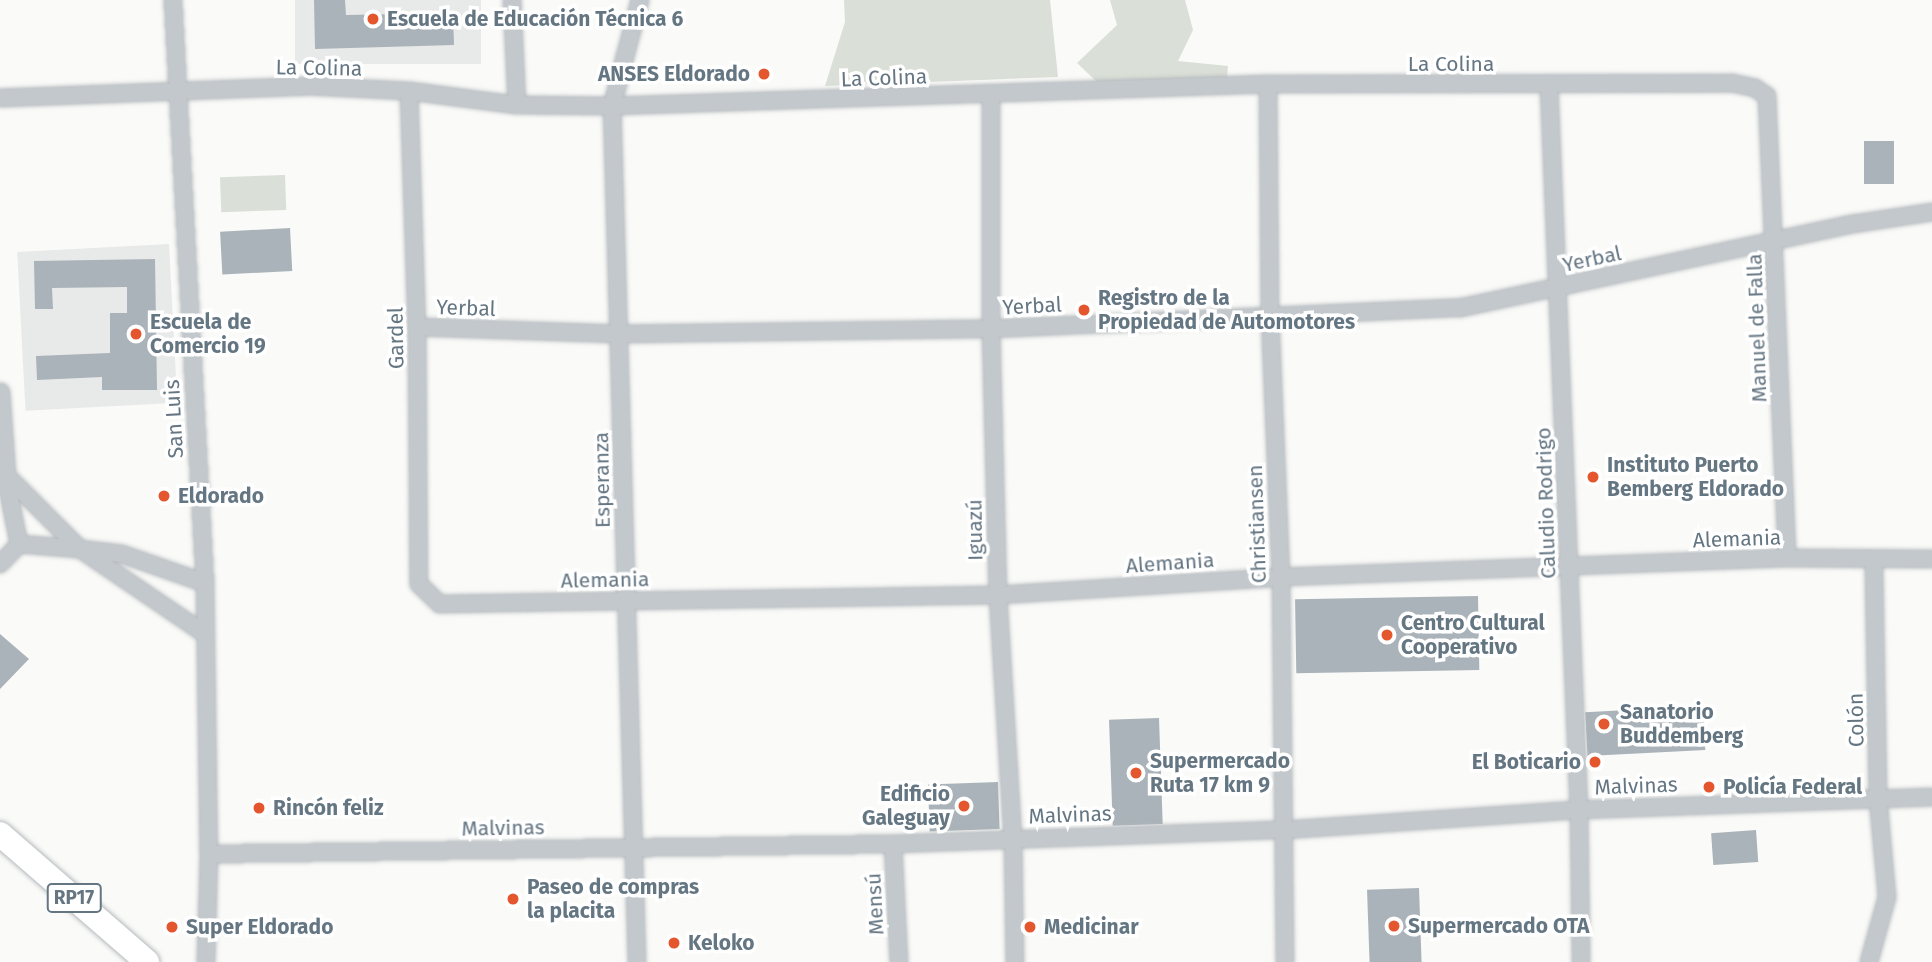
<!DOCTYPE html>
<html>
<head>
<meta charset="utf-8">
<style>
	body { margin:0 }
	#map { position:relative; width:1932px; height:962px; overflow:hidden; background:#fafaf8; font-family:"Fira Sans",sans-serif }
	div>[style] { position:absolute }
	.built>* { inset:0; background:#e8e9e9; transform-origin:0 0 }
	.green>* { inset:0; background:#dadfd7; transform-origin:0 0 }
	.building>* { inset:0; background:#aab3b9; transform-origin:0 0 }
	.roads { filter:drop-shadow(0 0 2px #b5babe) drop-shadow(0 0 2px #b5babe) }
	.street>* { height:16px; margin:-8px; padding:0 8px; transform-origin:8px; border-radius:8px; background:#c3c8cc }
	.primary>* { height:24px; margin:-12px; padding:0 12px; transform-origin:12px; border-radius:12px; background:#fff }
	.dots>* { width:19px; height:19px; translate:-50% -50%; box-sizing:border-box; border:4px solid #fff; border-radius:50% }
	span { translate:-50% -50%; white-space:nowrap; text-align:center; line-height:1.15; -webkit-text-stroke:7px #fff; paint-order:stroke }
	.shield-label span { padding:2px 5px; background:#fff; border:2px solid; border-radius:5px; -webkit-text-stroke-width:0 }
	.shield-label { font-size:19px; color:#657683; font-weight:700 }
	.poi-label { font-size:21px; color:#657683; font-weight:700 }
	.left { translate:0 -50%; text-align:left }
	.right { translate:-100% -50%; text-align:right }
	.street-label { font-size:21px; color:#657683 }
</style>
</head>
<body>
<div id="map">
	<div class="built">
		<div style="left:295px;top:0;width:186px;height:64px"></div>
		<div style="left:169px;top:244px;width:159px;height:152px;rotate:87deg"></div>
	</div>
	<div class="green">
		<div style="clip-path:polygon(844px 0,1050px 0,1058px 77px,825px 86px,845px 22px)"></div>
		<div style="clip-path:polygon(1110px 0,1185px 0,1193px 30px,1178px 61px,1228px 66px,1227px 78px,1098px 83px,1077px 63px,1117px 25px)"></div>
		<div style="left:285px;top:175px;width:35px;height:65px;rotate:88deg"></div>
	</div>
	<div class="building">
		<div style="clip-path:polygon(314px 0,345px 0,346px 15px,453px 13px,454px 45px,315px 49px)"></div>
		<div style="left:1864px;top:141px;width:30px;height:43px"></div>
		<div style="left:290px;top:228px;width:43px;height:70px;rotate:87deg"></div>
		<div style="clip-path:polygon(155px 259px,157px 390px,102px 390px,102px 377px,37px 380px,36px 356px,110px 353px,110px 313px,127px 313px,127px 287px,52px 288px,53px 309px,35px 309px,34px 261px)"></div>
		<div style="left:1478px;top:596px;width:74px;height:183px;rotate:89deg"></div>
		<div style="clip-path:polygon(0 634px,29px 659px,0 689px)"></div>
		<div style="left:1703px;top:706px;width:44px;height:118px;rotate:87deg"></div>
		<div style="left:1159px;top:718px;width:106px;height:50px;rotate:88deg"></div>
		<div style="left:998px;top:782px;width:47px;height:70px;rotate:88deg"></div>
		<div style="left:1756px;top:830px;width:32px;height:45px;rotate:86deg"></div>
		<div style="left:1419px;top:888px;width:74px;height:52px;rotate:88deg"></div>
	</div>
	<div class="roads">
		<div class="street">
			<div style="left:173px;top:0;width:584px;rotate:86.86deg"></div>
			<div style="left:205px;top:583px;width:271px;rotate:89.2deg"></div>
			<div style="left:209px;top:854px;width:108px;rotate:91.6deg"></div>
			<div style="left:512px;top:0;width:105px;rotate:87.3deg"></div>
			<div style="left:1268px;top:84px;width:231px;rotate:89.5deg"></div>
			<div style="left:1270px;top:315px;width:262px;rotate:87.6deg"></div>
			<div style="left:1281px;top:577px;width:385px;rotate:89.4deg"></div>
			<div style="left:1549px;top:85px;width:726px;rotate:87.63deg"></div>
			<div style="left:1579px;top:810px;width:152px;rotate:89.2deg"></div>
			<div style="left:409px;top:91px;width:236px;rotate:88.1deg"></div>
			<div style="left:417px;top:327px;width:257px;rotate:89.6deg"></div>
			<div style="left:419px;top:584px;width:29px;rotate:44deg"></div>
			<div style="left:440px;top:604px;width:558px;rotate:-0.92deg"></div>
			<div style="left:998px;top:595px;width:284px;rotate:-3.6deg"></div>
			<div style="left:1281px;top:577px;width:506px;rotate:-2.15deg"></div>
			<div style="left:1787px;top:558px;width:145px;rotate:0.4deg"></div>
			<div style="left:991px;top:96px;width:233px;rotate:90deg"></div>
			<div style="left:991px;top:329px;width:266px;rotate:88.5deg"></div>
			<div style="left:998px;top:595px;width:243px;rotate:86.5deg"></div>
			<div style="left:1013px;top:838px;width:124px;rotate:89.1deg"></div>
			<div style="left:0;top:98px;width:308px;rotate:-2.2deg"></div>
			<div style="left:308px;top:86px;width:101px;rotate:2.8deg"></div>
			<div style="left:409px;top:91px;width:109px;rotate:7.4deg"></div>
			<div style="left:517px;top:105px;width:95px;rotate:0.6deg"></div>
			<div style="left:612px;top:106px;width:656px;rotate:-1.92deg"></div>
			<div style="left:1268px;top:84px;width:464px;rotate:-0.1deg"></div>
			<div style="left:1732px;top:83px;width:24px;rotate:12deg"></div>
			<div style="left:1755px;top:88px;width:14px;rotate:34deg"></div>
			<div style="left:1767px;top:96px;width:462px;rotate:87.5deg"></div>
			<div style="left:417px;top:327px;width:203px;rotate:2deg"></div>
			<div style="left:620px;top:334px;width:371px;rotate:-0.8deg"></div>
			<div style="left:991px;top:329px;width:469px;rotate:-2.6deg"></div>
			<div style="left:1460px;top:308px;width:402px;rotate:-12.1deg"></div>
			<div style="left:1853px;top:224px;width:80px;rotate:-8.6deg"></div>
			<div style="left:1px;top:392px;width:84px;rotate:85.9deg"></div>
			<div style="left:7px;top:476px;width:103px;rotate:45deg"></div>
			<div style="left:80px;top:549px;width:151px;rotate:34.2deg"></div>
			<div style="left:5px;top:474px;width:71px;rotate:78.7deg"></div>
			<div style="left:0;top:564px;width:28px;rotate:-46deg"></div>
			<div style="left:19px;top:544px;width:61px;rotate:4.7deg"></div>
			<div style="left:80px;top:549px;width:42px;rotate:6.8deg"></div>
			<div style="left:122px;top:554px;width:88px;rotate:19.3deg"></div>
			<div style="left:893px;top:844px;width:118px;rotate:87.1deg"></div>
			<div style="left:209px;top:854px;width:684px;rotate:-0.84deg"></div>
			<div style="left:893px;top:844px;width:391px;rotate:-2.1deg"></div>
			<div style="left:1284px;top:830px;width:296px;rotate:-3.9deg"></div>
			<div style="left:1579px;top:810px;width:353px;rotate:-2.1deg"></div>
			<div style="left:637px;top:962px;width:856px;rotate:-91.67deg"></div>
			<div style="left:612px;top:106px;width:110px;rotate:-75.2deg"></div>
			<div style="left:1869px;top:962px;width:67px;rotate:-74.5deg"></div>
			<div style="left:1887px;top:897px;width:99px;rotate:-95.2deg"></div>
			<div style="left:1878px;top:798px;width:239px;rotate:-91deg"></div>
		</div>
		<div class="primary">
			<div style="left:0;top:834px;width:195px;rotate:41deg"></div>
		</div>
	</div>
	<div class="dots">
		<div style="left:373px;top:19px;background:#e4572e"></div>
		<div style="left:764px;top:74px;background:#e4572e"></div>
		<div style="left:1084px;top:310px;background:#e4572e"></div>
		<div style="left:136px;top:334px;background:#e4572e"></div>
		<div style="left:1593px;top:477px;background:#e4572e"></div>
		<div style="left:164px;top:496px;background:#e4572e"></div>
		<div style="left:1387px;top:635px;background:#e4572e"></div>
		<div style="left:1604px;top:724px;background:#e4572e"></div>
		<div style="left:1595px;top:762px;background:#e4572e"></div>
		<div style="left:1136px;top:773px;background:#e4572e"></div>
		<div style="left:1709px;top:787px;background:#e4572e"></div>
		<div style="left:964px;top:806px;background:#e4572e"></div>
		<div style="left:259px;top:808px;background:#e4572e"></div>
		<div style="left:513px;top:899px;background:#e4572e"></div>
		<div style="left:1394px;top:926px;background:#e4572e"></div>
		<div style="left:172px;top:927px;background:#e4572e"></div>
		<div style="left:1030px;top:927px;background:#e4572e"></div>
		<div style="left:674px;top:943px;background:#e4572e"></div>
	</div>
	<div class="shield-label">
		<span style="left:74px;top:898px">RP17</span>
	</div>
	<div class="poi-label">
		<span class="left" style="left:387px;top:19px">Escuela de Educación Técnica 6</span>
		<span class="right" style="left:750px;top:74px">ANSES Eldorado</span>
		<span class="left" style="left:1098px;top:310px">Registro de la<br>Propiedad de Automotores</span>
		<span class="left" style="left:150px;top:334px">Escuela de<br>Comercio 19</span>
		<span class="left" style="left:1607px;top:477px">Instituto Puerto<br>Bemberg Eldorado</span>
		<span class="left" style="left:178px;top:496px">Eldorado</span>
		<span class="left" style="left:1401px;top:635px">Centro Cultural<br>Cooperativo</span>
		<span class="left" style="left:1620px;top:724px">Sanatorio<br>Buddemberg</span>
		<span class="left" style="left:1150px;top:773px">Supermercado<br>Ruta 17 km 9</span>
		<span class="right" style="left:1581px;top:762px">El Boticario</span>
		<span class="left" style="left:1723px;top:787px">Policía Federal</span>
		<span class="right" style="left:950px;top:806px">Edificio<br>Galeguay</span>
		<span class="left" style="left:273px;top:808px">Rincón feliz</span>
		<span class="left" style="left:527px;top:899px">Paseo de compras<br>la placita</span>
		<span class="left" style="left:1408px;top:926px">Supermercado OTA</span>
		<span class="left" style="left:186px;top:927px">Super Eldorado</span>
		<span class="left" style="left:1044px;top:927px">Medicinar</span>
		<span class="left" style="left:688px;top:943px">Keloko</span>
	</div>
	<div class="street-label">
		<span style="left:1451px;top:64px">La Colina</span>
		<span style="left:319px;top:68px;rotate:1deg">La Colina</span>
		<span style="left:884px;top:78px;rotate:-2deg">La Colina</span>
		<span style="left:1592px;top:259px;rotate:-12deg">Yerbal</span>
		<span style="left:1032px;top:306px;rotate:-3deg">Yerbal</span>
		<span style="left:466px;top:308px;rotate:2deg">Yerbal</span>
		<span style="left:1757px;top:328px;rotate:-92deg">Manuel de Falla</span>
		<span style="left:396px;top:338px;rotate:-91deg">Gardel</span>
		<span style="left:174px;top:419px;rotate:-93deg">San Luis</span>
		<span style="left:602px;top:480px;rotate:-91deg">Esperanza</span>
		<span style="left:1546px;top:503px;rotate:-92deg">Caludio Rodrigo</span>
		<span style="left:1257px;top:524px;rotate:-92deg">Christiansen</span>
		<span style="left:975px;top:530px;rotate:-91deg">Iguazú</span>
		<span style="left:1737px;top:539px;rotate:-2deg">Alemania</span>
		<span style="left:1170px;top:563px;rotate:-4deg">Alemania</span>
		<span style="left:605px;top:580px;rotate:-1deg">Alemania</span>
		<span style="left:1856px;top:720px;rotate:-91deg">Colón</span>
		<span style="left:1636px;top:786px;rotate:-2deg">Malvinas</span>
		<span style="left:1070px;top:815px;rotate:-2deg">Malvinas</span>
		<span style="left:503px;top:828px;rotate:-1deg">Malvinas</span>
		<span style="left:875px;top:904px;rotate:-93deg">Mensú</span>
	</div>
</div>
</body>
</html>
